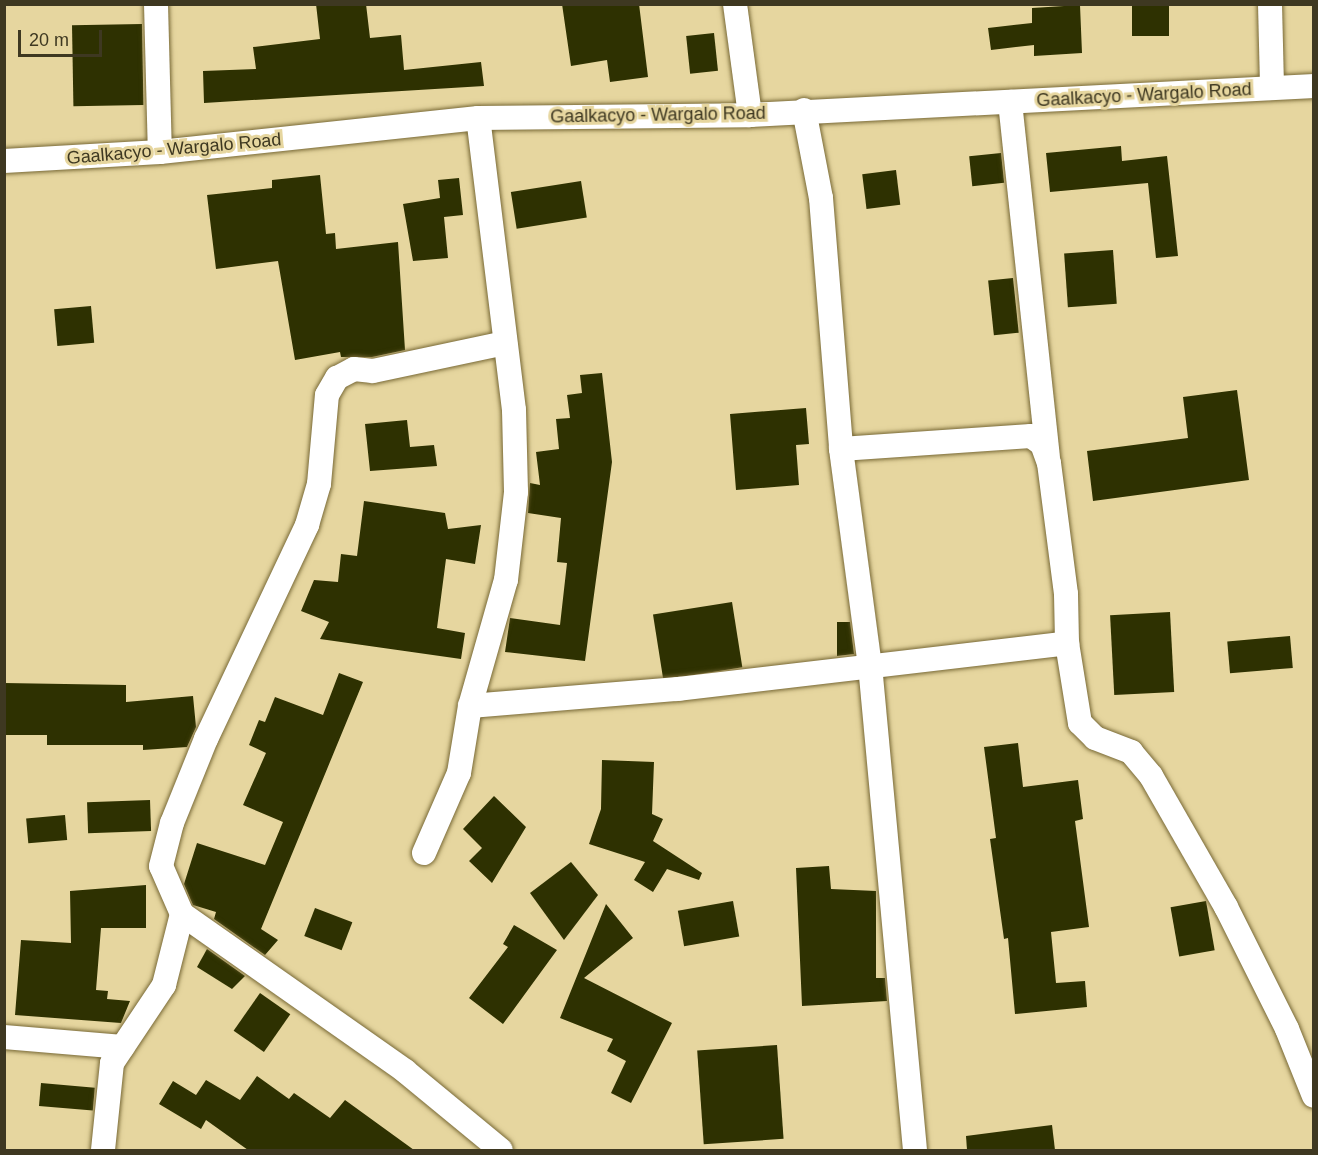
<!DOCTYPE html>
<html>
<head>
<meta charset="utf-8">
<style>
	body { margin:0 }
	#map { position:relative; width:1318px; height:1155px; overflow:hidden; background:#e6d69f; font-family:Arial,sans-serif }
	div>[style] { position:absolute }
	.building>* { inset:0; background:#2e3101; transform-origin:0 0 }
	.roads { filter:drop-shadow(0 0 2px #786936) drop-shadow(0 0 2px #786936) }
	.minor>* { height:24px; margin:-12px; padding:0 12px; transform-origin:12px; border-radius:12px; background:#fff }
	span { translate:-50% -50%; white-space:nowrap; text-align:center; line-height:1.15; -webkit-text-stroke:6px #e6d69f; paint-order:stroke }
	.street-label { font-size:18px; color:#3e3821 }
	.frame { position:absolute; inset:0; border:6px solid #3e3821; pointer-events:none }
	.scale { position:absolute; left:18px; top:30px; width:84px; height:27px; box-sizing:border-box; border:3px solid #3e3821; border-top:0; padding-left:8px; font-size:18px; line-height:21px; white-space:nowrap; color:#3e3821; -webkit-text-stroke:4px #e6d69f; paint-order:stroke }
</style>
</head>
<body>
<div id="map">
	<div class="building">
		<div style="clip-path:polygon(316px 4px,366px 4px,370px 38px,401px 35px,404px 70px,481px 62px,484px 86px,204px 103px,203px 71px,256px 69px,253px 47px,320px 39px)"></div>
		<div style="clip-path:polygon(562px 4px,639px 4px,648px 77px,610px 82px,607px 60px,571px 66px)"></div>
		<div style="left:1132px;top:4px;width:37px;height:32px"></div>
		<div style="clip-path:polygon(1080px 5px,1082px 53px,1034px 56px,1034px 45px,991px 50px,988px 28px,1032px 23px,1032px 8px)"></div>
		<div style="left:142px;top:24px;width:81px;height:70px;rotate:89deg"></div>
		<div style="left:714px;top:33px;width:38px;height:28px;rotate:84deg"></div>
		<div style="clip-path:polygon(1121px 146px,1122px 161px,1167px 156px,1178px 256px,1156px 258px,1148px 183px,1050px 192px,1046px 153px)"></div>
		<div style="left:1001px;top:153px;width:30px;height:32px;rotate:84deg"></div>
		<div style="left:896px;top:170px;width:35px;height:34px;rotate:83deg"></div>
		<div style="clip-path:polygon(320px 175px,326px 234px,335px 233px,336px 249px,398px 242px,405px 350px,372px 357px,341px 357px,340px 352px,295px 360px,278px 261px,216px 269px,207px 195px,272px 188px,272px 180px)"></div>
		<div style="clip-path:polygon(459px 178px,463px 215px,444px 217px,448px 258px,413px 261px,403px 204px,440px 198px,438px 180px)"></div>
		<div style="left:581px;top:181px;width:37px;height:71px;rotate:81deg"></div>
		<div style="left:1113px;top:250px;width:54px;height:49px;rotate:86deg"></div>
		<div style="left:1013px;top:278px;width:55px;height:25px;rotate:84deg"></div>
		<div style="left:91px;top:306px;width:37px;height:37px;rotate:85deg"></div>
		<div style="clip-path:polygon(602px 373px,612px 462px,585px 661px,505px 652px,510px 618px,560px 625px,567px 563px,557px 562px,561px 518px,528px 513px,530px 483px,540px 485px,536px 452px,559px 449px,556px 419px,570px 418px,567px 395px,582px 393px,580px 375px)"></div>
		<div style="clip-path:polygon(1237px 390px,1249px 480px,1093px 501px,1087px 451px,1188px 438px,1183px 397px)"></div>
		<div style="clip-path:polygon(806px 408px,809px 444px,796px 445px,799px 485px,736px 490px,730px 414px)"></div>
		<div style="clip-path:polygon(407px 420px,410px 447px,434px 445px,437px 466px,370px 471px,365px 424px)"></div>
		<div style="clip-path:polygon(364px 501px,445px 513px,448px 529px,481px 525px,475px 564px,446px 559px,437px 628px,465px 633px,461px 659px,320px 639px,329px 622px,301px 611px,314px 580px,338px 582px,341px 554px,357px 556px)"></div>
		<div style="left:732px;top:602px;width:66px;height:80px;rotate:81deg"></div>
		<div style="left:1170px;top:612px;width:80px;height:60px;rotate:87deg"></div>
		<div style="clip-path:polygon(837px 622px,850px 622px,854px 654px,837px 656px)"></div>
		<div style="left:1290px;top:636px;width:32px;height:63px;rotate:85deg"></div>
		<div style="clip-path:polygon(339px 673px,363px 682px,261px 929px,278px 940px,265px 955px,214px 919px,216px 912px,193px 905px,184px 884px,197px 843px,265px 865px,283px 822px,243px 805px,266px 753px,249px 745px,259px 720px,265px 722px,275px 697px,323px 715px)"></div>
		<div style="clip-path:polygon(4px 683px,126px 685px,126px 702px,193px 696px,196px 727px,187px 747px,143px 750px,143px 745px,47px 745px,47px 735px,4px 735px)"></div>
		<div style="clip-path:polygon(1018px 743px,1023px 787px,1078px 780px,1083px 819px,1075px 821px,1089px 927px,1051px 932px,1056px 983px,1085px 981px,1087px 1007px,1015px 1014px,1008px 938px,1004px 939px,990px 839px,996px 838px,984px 747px)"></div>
		<div style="clip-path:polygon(602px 760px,654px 762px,652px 814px,663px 819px,653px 841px,702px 873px,699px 880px,667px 869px,653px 892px,634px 880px,645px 862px,589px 844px,601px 809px)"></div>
		<div style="clip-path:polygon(494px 796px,526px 827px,492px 883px,469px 861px,482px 848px,463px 829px)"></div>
		<div style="left:150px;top:800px;width:31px;height:63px;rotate:88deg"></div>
		<div style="left:65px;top:815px;width:25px;height:39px;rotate:85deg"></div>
		<div style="clip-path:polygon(571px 862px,598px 895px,564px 940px,530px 893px)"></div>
		<div style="clip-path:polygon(829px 866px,831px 889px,876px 891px,876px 978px,885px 978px,887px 1001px,802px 1006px,796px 868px)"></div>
		<div style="clip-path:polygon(146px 885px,146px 928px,101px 928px,96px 990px,108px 991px,107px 999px,130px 1001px,121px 1023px,15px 1015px,21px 940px,71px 943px,70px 891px)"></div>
		<div style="left:733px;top:901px;width:36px;height:56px;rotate:80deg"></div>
		<div style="left:1206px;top:901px;width:50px;height:36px;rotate:80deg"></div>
		<div style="clip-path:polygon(606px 904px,633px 938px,584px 978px,672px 1023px,631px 1103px,611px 1093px,626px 1061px,607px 1051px,613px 1039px,560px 1018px)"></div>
		<div style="left:315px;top:908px;width:40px;height:30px;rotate:21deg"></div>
		<div style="clip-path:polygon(514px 925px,557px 950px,503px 1024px,469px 998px,508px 947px,503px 944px)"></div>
		<div style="clip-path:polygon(207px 949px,245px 976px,232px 989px,197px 967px)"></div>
		<div style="left:260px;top:993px;width:37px;height:46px;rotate:35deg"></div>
		<div style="left:777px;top:1045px;width:94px;height:80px;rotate:86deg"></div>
		<div style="clip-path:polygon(257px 1076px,289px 1099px,294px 1093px,330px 1118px,345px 1100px,414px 1150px,248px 1150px,206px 1120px,201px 1129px,159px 1104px,173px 1081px,196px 1095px,206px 1080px,240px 1100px)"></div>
		<div style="left:41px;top:1083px;width:54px;height:23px;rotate:5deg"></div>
		<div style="clip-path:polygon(1052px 1125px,1055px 1150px,967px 1150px,966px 1136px)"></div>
	</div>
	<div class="roads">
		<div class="minor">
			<div style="left:156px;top:4px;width:148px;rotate:88.5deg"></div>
			<div style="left:735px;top:4px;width:112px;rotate:82.3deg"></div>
			<div style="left:1270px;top:4px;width:84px;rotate:88.6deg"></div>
			<div style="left:1010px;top:102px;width:357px;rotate:83.9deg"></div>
			<div style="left:804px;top:110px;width:90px;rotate:79.1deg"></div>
			<div style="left:821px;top:198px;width:252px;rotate:85.4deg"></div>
			<div style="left:841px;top:449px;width:218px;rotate:82.4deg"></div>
			<div style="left:870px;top:665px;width:487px;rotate:84.7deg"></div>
			<div style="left:4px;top:161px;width:156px;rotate:-3.3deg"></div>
			<div style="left:160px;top:152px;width:320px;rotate:-6.1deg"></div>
			<div style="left:478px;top:118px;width:272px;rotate:-0.6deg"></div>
			<div style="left:750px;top:115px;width:565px;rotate:-2.94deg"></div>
			<div style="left:841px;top:449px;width:190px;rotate:-3.9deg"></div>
			<div style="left:1031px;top:436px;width:14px;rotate:36deg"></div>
			<div style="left:1042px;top:444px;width:20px;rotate:70deg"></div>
			<div style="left:1049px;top:463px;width:132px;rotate:82.6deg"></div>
			<div style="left:1066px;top:594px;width:49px;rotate:88.8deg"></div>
			<div style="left:1067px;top:643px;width:81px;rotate:80.8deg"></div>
			<div style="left:1080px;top:723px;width:21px;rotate:45deg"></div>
			<div style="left:1095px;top:738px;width:39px;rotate:21deg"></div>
			<div style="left:1131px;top:752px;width:31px;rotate:50deg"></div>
			<div style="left:1151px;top:776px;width:151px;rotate:60.2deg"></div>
			<div style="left:1226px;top:907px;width:136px;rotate:63.4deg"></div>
			<div style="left:1287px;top:1029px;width:72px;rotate:68.1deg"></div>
			<div style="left:470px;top:706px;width:209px;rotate:-4.7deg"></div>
			<div style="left:678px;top:689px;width:392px;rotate:-6.7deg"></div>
			<div style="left:424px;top:853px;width:87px;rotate:-66.4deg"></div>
			<div style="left:459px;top:773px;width:68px;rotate:-80.7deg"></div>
			<div style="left:470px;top:706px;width:131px;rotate:-74.1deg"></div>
			<div style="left:506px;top:580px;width:89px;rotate:-83.5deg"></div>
			<div style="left:516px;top:492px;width:82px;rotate:-91.4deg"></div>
			<div style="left:514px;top:410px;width:294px;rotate:-97deg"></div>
			<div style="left:182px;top:914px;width:273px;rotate:35.1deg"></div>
			<div style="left:405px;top:1071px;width:124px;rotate:39.5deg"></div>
			<div style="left:4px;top:1037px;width:119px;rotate:4.8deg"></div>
			<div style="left:103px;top:1150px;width:87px;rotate:-84.1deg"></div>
			<div style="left:112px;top:1063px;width:94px;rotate:-56.3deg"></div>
			<div style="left:164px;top:985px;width:73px;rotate:-75.8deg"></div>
			<div style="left:182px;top:914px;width:52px;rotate:-113.6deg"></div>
			<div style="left:161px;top:866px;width:44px;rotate:-75.7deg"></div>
			<div style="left:172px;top:823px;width:91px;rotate:-68deg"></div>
			<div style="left:206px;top:739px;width:237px;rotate:-64.7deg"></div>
			<div style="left:307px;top:525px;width:43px;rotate:-73.7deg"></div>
			<div style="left:319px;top:484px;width:89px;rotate:-84.9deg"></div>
			<div style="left:327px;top:395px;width:20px;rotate:-60deg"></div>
			<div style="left:337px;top:378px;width:19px;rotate:-28deg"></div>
			<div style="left:354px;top:369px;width:19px;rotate:6deg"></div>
			<div style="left:373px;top:371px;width:135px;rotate:-12deg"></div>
		</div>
	</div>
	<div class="street-label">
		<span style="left:1144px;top:95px;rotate:-3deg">Gaalkacyo - Wargalo Road</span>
		<span style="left:658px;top:115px;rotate:-1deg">Gaalkacyo - Wargalo Road</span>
		<span style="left:174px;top:149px;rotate:-5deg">Gaalkacyo - Wargalo Road</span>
	</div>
	<div class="frame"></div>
	<div class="scale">20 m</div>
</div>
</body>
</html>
